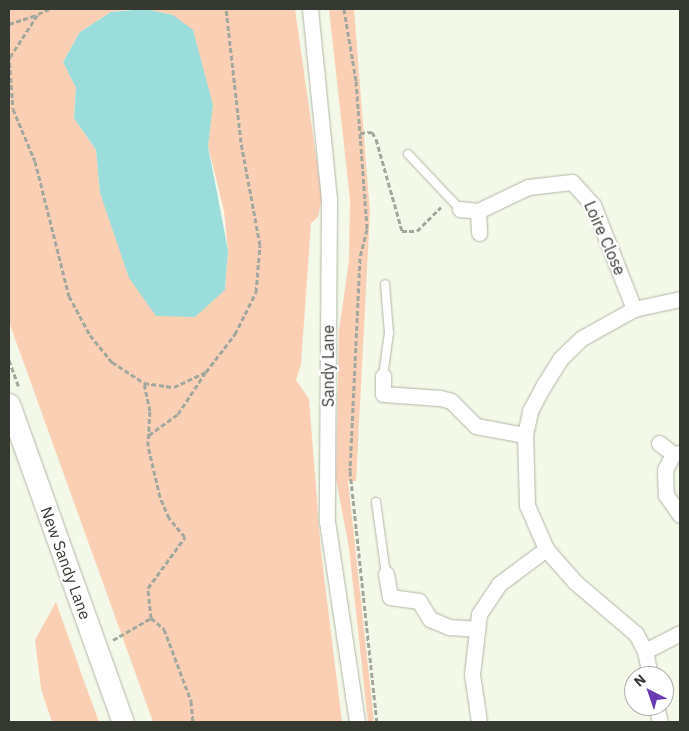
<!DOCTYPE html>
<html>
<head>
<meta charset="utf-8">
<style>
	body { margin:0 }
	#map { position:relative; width:689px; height:731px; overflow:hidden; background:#f3f8e8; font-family:"IBM Plex Sans",sans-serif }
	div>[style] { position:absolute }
	.green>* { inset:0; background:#fbcfb4 }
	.water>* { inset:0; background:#9bddda }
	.path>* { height:3px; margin-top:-1.5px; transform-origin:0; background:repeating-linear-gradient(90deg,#a4a89c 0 5px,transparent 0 7.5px) }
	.roads { filter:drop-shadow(0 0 1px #b2b7a8) drop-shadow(0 0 1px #b2b7a8) }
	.lane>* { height:8px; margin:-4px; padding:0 4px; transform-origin:4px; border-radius:4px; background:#fff }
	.street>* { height:15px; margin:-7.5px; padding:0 7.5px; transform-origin:7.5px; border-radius:7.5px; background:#fff }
	.secondary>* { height:21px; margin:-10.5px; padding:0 10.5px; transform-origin:10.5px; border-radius:10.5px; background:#fff }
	span { translate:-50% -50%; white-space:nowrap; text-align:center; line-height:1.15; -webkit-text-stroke:4.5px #fff; paint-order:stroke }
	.street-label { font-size:16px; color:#363832 }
	.frame { position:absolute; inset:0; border:10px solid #363832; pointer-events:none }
	.north { position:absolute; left:624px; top:666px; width:50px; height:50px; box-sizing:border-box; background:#fff; border:1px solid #afafad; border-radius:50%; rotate:319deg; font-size:14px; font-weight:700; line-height:20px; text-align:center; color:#363832 }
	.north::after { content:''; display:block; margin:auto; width:18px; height:22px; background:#683bb3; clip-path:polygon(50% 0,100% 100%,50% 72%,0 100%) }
</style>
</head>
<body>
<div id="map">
	<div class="green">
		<div style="clip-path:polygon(9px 9px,135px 9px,111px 12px,80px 32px,63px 62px,76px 88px,74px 118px,96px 150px,100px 193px,225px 290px,228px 250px,224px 211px,208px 146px,213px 105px,201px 70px,173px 15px,145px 9px,295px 9px,322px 198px,318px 217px,311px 223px,301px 364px,296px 380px,309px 399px,321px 552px,342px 722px,153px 722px,9px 322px)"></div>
		<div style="clip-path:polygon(329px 9px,354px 9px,370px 213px,356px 481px,348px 481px,374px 722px,368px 722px,349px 548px,336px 479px,339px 331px,349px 260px,350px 200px)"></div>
		<div style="clip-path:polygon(56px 602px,84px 681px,99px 722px,52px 722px,41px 689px,35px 640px)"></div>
	</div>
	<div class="water">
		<div style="clip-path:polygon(145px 9px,173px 15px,193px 30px,213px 105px,208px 146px,228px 250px,225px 290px,195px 317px,156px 316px,129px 278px,100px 193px,96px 150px,74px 118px,76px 88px,63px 62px,80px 32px,111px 12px)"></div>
	</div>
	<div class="path">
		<div style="left:344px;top:9px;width:73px;rotate:80.5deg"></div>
		<div style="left:356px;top:81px;width:148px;rotate:85.7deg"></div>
		<div style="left:367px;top:229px;width:30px;rotate:104deg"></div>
		<div style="left:360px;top:258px;width:213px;rotate:92.7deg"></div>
		<div style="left:350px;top:471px;width:252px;rotate:83.9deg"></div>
		<div style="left:9px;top:24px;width:29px;rotate:-18deg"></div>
		<div style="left:9px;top:55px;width:54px;rotate:85.8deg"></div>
		<div style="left:13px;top:109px;width:56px;rotate:67.1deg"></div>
		<div style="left:35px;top:161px;width:139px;rotate:75.9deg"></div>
		<div style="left:69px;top:296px;width:44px;rotate:61.7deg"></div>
		<div style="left:90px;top:335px;width:35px;rotate:51deg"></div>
		<div style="left:112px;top:362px;width:38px;rotate:33deg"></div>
		<div style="left:144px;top:383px;width:30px;rotate:8deg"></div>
		<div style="left:174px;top:387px;width:35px;rotate:-25deg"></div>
		<div style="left:206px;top:372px;width:48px;rotate:-52.7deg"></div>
		<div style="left:235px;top:334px;width:47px;rotate:-63.4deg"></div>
		<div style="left:256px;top:292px;width:47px;rotate:-85.1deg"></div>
		<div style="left:260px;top:245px;width:105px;rotate:-100.5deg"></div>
		<div style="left:241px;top:142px;width:134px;rotate:-96.4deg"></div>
		<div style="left:10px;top:57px;width:51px;rotate:-56.9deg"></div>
		<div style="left:38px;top:14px;width:12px;rotate:-24deg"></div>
		<div style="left:360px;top:133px;width:12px;rotate:-5deg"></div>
		<div style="left:372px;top:132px;width:8px;rotate:60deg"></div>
		<div style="left:376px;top:139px;width:96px;rotate:74.2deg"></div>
		<div style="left:402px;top:231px;width:15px"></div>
		<div style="left:417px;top:231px;width:34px;rotate:-45deg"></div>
		<div style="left:9px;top:360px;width:30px;rotate:70deg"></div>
		<div style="left:149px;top:435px;width:36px;rotate:-36deg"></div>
		<div style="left:178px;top:414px;width:49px;rotate:-56.6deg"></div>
		<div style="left:151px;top:618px;width:17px;rotate:40deg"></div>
		<div style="left:164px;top:629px;width:77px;rotate:69.4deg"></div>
		<div style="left:191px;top:701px;width:21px;rotate:85deg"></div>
		<div style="left:113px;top:640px;width:44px;rotate:-30.1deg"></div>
		<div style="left:151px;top:618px;width:30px;rotate:-96deg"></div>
		<div style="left:148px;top:588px;width:63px;rotate:-54deg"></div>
		<div style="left:185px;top:537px;width:25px;rotate:-130deg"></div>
		<div style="left:169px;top:518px;width:23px;rotate:-113deg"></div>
		<div style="left:160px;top:497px;width:52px;rotate:-103.2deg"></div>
		<div style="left:148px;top:446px;width:35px;rotate:-87deg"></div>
		<div style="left:150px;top:411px;width:29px;rotate:-102deg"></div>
	</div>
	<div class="roads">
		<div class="lane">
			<div style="left:408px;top:154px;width:76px;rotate:46.6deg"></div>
			<div style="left:383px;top:376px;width:43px;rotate:-82.1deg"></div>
			<div style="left:389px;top:333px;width:49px;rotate:-94.7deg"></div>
			<div style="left:376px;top:502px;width:73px;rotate:82.1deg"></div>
		</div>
		<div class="street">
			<div style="left:310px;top:9px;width:191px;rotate:84.3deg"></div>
			<div style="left:329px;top:199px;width:322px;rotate:90.4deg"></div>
			<div style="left:327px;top:521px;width:203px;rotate:81.5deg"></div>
			<div style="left:460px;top:209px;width:18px;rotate:6deg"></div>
			<div style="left:478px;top:211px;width:55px;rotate:-25.6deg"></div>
			<div style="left:528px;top:187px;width:44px;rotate:-6.5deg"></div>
			<div style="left:572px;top:182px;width:31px;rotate:48deg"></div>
			<div style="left:593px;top:205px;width:112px;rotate:68.5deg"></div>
			<div style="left:478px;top:211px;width:22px;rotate:87deg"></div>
			<div style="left:383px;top:376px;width:18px;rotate:90deg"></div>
			<div style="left:383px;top:394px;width:57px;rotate:4deg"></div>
			<div style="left:440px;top:398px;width:11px;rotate:15deg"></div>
			<div style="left:451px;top:401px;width:35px;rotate:45deg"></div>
			<div style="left:476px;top:426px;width:50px;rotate:10.4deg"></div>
			<div style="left:659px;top:443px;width:18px;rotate:38deg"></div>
			<div style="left:673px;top:454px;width:7px;rotate:-8deg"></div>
			<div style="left:673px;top:454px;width:18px;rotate:117deg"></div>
			<div style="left:665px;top:470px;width:25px;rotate:88deg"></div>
			<div style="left:666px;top:495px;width:24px;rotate:55deg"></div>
			<div style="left:386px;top:574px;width:23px;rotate:80deg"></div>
			<div style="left:390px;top:597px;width:29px;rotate:8deg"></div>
			<div style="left:419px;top:601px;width:21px;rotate:59deg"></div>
			<div style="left:430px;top:619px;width:21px;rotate:23deg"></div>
			<div style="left:449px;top:627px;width:26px;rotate:4deg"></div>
			<div style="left:645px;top:651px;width:39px;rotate:-27deg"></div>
			<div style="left:650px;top:676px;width:25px;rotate:-101deg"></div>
			<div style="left:645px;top:651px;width:19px;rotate:-118deg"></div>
			<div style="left:636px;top:634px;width:80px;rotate:-139.6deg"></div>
			<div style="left:575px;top:582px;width:44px;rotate:-131.3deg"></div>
			<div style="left:546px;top:549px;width:48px;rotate:-113.4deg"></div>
			<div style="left:527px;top:505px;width:70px;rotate:-91.6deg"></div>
			<div style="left:525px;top:435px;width:25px;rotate:-78deg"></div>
			<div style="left:530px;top:411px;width:30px;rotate:-62deg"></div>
			<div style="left:544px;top:385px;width:31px;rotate:-58deg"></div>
			<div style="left:560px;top:359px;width:30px;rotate:-44deg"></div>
			<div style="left:582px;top:338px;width:60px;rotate:-29.1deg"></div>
			<div style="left:634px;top:309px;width:47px;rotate:-12.3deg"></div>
			<div style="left:656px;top:706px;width:16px;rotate:76deg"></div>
			<div style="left:479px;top:722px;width:49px;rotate:-98.3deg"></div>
			<div style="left:472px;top:674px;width:60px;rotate:-83.3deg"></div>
			<div style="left:479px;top:614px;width:36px;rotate:-56deg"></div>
			<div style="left:499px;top:584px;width:59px;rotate:-36.7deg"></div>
		</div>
		<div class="secondary">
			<div style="left:9px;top:404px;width:338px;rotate:70.3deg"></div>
		</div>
	</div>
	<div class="street-label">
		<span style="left:605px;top:238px;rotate:66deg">Loire Close</span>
		<span style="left:328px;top:366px;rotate:-90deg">Sandy Lane</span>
		<span style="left:66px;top:563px;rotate:70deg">New Sandy Lane</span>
	</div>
	<div class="frame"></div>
	<div class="north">N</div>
</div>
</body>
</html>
